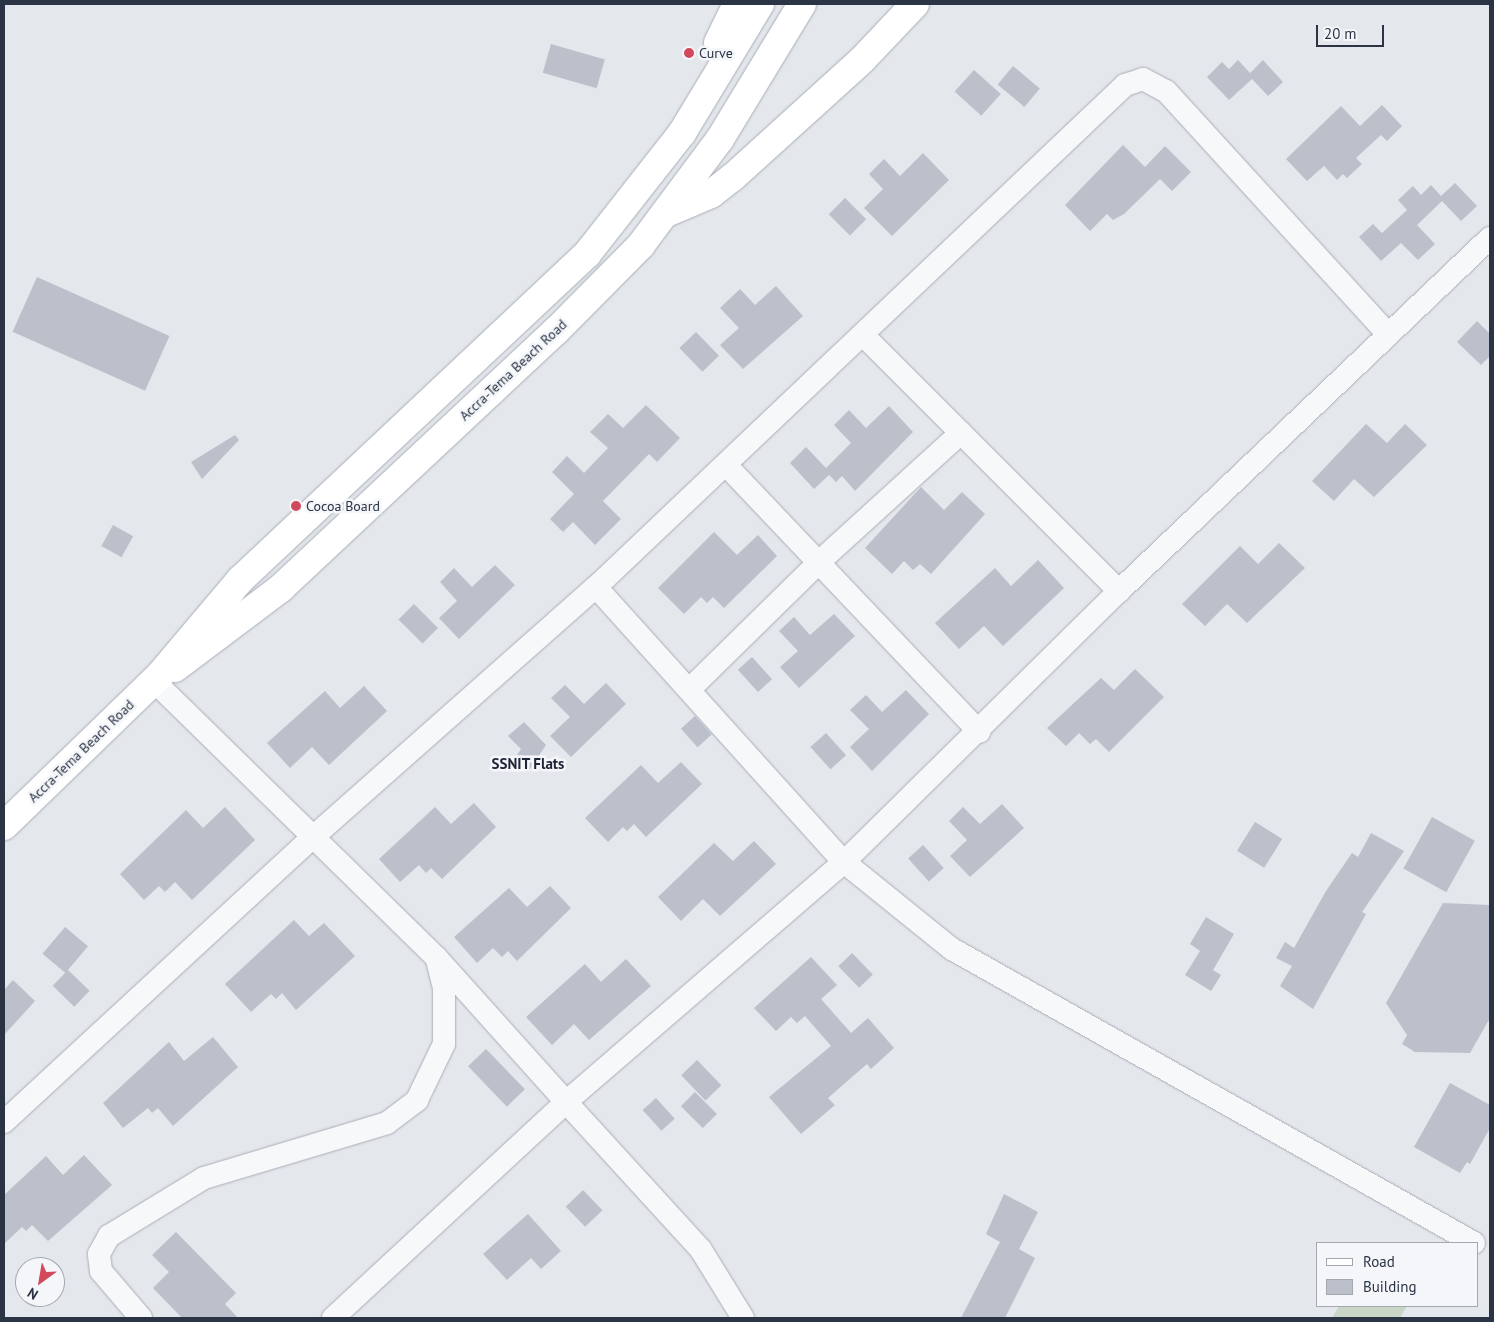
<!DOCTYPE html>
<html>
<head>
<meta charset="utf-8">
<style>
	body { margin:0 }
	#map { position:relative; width:1494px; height:1322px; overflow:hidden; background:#e4e7ec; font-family:"PT Sans",sans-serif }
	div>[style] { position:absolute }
	.green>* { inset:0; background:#c9d6c5 }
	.building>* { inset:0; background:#bbc0ca; transform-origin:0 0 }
	.roads { filter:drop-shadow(0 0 1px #a9aeb7) drop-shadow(0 0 1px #a9aeb7) }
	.minor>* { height:22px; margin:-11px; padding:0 11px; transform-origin:11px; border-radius:11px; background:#f7f8fa }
	.major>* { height:28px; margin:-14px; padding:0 14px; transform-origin:14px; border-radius:14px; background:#fff }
	.dots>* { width:14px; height:14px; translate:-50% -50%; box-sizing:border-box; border:2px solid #f4f6f9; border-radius:50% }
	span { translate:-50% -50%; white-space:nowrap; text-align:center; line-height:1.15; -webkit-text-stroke:5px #f4f6f9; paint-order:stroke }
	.poi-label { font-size:14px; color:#2b3445 }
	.left { translate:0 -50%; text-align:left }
	.street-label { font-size:14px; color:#2b3445 }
	.neighbourhood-label { font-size:15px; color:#1d2536; font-weight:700 }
	.frame { position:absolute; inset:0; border:5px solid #2b3445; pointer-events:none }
	.legend { position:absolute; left:1316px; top:1242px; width:162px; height:65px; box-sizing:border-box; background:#f4f6f9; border:1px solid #a4a8b1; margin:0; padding:6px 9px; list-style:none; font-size:15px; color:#2b3445 }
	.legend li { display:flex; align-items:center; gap:10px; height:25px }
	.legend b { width:25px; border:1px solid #a4a8b1 }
	.north { position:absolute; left:15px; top:1257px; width:50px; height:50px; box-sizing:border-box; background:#f4f6f9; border:1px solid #a4a8b1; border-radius:50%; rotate:212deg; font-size:14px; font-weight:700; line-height:20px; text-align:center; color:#2b3445 }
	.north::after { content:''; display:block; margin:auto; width:18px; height:22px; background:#d1495b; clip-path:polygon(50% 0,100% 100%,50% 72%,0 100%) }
	.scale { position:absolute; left:1316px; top:25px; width:68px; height:22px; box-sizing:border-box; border:2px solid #2b3445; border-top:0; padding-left:6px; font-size:15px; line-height:18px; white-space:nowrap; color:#2b3445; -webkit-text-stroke:4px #f4f6f9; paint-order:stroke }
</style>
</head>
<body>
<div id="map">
	<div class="green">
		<div style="clip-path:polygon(1339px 1306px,1407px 1306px,1400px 1318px,1332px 1318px)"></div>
	</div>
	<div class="building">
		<div style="left:551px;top:44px;width:56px;height:30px;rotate:16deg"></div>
		<div style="clip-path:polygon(1238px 60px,1250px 73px,1263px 60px,1283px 82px,1268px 96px,1252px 79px,1229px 100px,1207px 77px,1222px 62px,1229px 69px)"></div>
		<div style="left:1013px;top:66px;width:35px;height:24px;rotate:40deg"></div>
		<div style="left:974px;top:70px;width:36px;height:29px;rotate:42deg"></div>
		<div style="clip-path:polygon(1382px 105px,1402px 126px,1387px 141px,1381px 135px,1356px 158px,1362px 164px,1347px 178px,1343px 174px,1337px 180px,1324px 166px,1307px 181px,1286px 159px,1341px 106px,1360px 126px)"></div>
		<div style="clip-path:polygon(1123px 145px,1145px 167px,1165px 146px,1191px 172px,1172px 191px,1160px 179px,1124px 214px,1113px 220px,1107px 214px,1090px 231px,1065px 205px)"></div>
		<div style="clip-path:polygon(923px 153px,949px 180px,892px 236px,864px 208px,883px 189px,869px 174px,884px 159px,900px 176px)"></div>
		<div style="clip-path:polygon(1455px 183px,1477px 206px,1461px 221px,1442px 201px,1417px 225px,1435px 244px,1418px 260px,1401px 243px,1381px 261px,1359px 237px,1373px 224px,1382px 233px,1407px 210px,1398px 200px,1413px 186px,1421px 195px,1431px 185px,1441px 196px)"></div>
		<div style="left:845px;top:198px;width:30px;height:23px;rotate:45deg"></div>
		<div style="left:37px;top:277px;width:145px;height:60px;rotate:24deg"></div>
		<div style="clip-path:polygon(776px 286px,803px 316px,743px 369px,720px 345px,739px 328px,720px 308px,740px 289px,755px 305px)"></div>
		<div style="clip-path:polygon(1477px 321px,1490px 334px,1490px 356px,1481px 365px,1457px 342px)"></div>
		<div style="left:696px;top:332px;width:33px;height:23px;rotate:46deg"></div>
		<div style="clip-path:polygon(646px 405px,680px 438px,657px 462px,649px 454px,603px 501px,621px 519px,595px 545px,573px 522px,563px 532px,550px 519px,574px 494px,552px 472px,567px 456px,584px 473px,608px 448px,590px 432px,608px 414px,623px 428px)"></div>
		<div style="clip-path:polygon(889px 406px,913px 432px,855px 491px,842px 476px,836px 482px,829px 475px,814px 489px,790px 463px,806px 447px,826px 468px,851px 443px,834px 425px,849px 410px,866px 428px)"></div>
		<div style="clip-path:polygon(1366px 424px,1387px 443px,1405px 424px,1427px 445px,1374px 497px,1354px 479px,1334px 501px,1312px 481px)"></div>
		<div style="clip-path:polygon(235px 435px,239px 440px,202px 479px,191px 462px)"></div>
		<div style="clip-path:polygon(921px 487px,944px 510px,962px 492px,985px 514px,931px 574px,920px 564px,913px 570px,904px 561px,892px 574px,865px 548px)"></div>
		<div style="left:113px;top:525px;width:23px;height:24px;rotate:29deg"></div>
		<div style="clip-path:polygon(714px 532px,737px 555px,758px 535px,777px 556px,724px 608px,713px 597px,707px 603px,701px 597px,684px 614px,658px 588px)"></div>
		<div style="clip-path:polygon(1279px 543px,1305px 568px,1247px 623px,1227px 604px,1205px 626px,1182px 604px,1240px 546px,1258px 564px)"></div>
		<div style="clip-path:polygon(1038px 560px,1064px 588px,1003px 646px,984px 626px,959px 649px,935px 623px,995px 568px,1011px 586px)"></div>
		<div style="clip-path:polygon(495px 565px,515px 585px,459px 639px,439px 618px,457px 601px,440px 582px,454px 568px,472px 587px)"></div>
		<div style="left:414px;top:604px;width:34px;height:22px;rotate:45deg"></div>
		<div style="clip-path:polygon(834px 614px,855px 636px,799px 688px,780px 667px,798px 651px,779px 631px,794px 617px,810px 635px)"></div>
		<div style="left:752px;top:657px;width:30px;height:19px;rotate:48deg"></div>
		<div style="clip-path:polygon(1135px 669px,1164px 697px,1109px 752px,1096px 739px,1090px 744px,1079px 733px,1066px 746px,1047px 728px,1101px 678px,1114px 690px)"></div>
		<div style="clip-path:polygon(606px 683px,626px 704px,571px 757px,550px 736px,570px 717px,551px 698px,565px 685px,584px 704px)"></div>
		<div style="clip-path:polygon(364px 686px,387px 711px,329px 765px,312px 747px,290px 768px,267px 743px,325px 691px,340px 708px)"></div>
		<div style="clip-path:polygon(906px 690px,929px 714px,872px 771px,850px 747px,869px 729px,850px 710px,866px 695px,882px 712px)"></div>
		<div style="left:695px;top:716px;width:25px;height:19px;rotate:48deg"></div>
		<div style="clip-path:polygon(524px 722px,546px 745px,528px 772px,513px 761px,521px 749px,508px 736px)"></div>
		<div style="left:826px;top:733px;width:30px;height:21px;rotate:48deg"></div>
		<div style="clip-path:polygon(681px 762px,702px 784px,646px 837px,634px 824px,627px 831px,623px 827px,608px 842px,585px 818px,641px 765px,658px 783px)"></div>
		<div style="clip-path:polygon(474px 803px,496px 827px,442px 879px,431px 868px,426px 873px,419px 865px,400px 882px,379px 859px,435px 807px,451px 824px)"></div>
		<div style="clip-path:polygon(1002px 804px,1024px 828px,970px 877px,950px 856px,967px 840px,949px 821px,963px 807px,980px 824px)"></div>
		<div style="clip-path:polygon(225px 807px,255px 840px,192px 900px,175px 882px,165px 892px,159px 886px,144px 900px,120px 874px,186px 810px,203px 828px)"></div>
		<div style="left:1432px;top:817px;width:49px;height:59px;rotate:29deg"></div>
		<div style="left:1255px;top:822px;width:32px;height:34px;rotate:32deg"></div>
		<div style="clip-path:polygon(1371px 833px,1404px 851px,1362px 912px,1366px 914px,1313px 1009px,1280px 986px,1292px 966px,1276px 958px,1285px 942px,1294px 948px,1326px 891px,1352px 853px,1358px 857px)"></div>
		<div style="clip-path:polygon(754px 841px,776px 864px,720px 916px,703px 899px,681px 921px,658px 897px,714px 843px,733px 861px)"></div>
		<div style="left:923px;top:845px;width:31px;height:20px;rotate:48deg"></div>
		<div style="clip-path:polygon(550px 886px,571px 908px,517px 961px,508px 951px,502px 957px,493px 948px,477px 963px,454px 937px,509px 888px,527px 907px)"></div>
		<div style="clip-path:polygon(1443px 903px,1490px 905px,1490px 1018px,1470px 1053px,1415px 1052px,1402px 1044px,1407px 1035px,1386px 1003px)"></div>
		<div style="clip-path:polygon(1206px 917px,1234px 934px,1213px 970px,1221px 975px,1211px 991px,1185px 975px,1200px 951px,1190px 944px)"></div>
		<div style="clip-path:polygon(294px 920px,309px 936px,324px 923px,355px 956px,296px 1010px,282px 993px,276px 999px,271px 994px,251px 1012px,225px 984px)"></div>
		<div style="left:65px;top:927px;width:30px;height:35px;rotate:40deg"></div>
		<div style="left:852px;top:953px;width:30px;height:19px;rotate:46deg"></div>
		<div style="clip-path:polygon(811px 957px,837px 985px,821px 999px,851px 1033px,868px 1018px,894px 1048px,871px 1069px,867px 1064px,828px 1098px,835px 1105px,801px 1134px,769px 1097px,831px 1046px,805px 1016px,797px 1023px,791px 1017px,776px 1031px,754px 1008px)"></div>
		<div style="clip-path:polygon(626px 959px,651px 986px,589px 1040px,574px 1024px,552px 1045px,526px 1017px,585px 964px,601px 982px)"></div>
		<div style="left:68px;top:970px;width:30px;height:22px;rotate:44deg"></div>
		<div style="clip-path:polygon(13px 980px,35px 1001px,4px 1035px,4px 990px)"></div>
		<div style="clip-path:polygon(213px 1037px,238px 1067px,173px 1126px,158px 1108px,152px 1113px,148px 1108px,123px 1128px,103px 1103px,169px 1042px,184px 1061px)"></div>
		<div style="left:486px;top:1049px;width:56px;height:25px;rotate:46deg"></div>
		<div style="left:697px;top:1060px;width:35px;height:22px;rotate:46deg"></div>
		<div style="clip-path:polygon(1450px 1083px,1490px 1105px,1490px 1128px,1470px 1164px,1467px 1162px,1460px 1173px,1414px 1147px)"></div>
		<div style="left:695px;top:1092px;width:31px;height:20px;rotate:45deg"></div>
		<div style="left:656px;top:1098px;width:28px;height:18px;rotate:48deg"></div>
		<div style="clip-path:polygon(84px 1155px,112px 1185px,48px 1241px,32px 1225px,26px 1231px,22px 1227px,4px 1244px,4px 1195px,46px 1156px,63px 1175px)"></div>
		<div style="left:583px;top:1190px;width:28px;height:24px;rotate:46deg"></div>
		<div style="clip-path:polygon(1004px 1194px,1038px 1212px,1019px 1249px,1035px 1258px,1005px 1318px,961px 1318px,1000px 1242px,986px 1234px)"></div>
		<div style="clip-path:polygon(528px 1214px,561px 1251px,541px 1269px,531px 1258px,507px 1280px,483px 1254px)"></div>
		<div style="clip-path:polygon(176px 1232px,236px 1293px,225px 1304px,238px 1318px,182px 1318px,153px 1288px,169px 1272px,152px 1255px)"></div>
	</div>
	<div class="roads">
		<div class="minor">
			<div style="left:864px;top:336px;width:361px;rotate:45deg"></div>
			<div style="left:726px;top:465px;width:368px;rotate:46.5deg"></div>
			<div style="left:596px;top:587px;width:370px;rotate:48deg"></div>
			<div style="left:844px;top:862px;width:139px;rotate:38.9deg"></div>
			<div style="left:952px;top:949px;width:599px;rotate:29.39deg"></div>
			<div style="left:154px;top:681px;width:395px;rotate:44.4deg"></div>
			<div style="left:436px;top:957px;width:195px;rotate:48.1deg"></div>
			<div style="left:566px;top:1102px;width:367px;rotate:-40.8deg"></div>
			<div style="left:844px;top:862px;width:386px;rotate:-44.6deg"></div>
			<div style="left:1119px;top:591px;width:512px;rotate:-43.58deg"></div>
			<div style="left:691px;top:688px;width:180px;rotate:-44.5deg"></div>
			<div style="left:819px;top:562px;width:192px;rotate:-42.3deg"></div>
			<div style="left:4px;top:1122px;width:419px;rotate:-42.7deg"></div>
			<div style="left:312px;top:838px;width:379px;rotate:-41.5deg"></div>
			<div style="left:596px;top:587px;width:729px;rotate:-43.5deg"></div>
			<div style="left:1125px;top:85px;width:19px;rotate:-18deg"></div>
			<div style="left:1143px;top:79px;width:26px;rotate:28deg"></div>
			<div style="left:1166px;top:91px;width:328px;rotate:47.6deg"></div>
			<div style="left:141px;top:1318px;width:62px;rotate:-130.4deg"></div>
			<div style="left:101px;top:1271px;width:17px;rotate:-97deg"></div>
			<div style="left:99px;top:1254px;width:21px;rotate:-61deg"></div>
			<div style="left:109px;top:1236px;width:111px;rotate:-31.4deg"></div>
			<div style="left:204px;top:1178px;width:191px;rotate:-16.7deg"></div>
			<div style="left:387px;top:1123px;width:38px;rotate:-37deg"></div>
			<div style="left:417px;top:1100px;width:62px;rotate:-64.3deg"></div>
			<div style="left:444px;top:1044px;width:56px;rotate:-90deg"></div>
			<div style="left:444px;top:988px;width:29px;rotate:-104deg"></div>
			<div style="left:333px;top:1318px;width:318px;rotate:-42.8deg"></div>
			<div style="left:566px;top:1102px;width:200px;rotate:47.6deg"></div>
			<div style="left:701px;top:1250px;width:80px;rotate:58.3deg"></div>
		</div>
		<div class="major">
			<div style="left:718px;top:43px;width:43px;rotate:-64deg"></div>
			<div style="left:669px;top:212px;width:46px;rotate:-23.2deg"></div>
			<div style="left:711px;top:194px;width:28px;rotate:-38deg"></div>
			<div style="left:733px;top:177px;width:174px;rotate:-42.2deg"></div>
			<div style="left:862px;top:60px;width:77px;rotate:-46.6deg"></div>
			<div style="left:175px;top:668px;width:133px;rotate:-37deg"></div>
			<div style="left:281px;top:588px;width:376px;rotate:-43.1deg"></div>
			<div style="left:556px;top:331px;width:121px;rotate:-45.3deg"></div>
			<div style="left:641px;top:245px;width:132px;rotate:-53.3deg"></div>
			<div style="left:720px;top:139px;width:158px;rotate:-58.7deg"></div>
			<div style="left:4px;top:826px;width:216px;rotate:-44.1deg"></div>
			<div style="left:159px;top:676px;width:126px;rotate:-49.8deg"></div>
			<div style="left:240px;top:580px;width:476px;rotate:-43.2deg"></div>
			<div style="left:587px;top:254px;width:154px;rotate:-51.9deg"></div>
			<div style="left:682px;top:133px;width:151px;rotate:-58.8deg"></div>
		</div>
	</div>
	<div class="dots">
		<div style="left:689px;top:53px;background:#d1495b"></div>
		<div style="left:296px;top:506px;background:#d1495b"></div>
	</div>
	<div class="poi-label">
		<span class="left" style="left:699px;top:53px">Curve</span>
		<span class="left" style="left:306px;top:506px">Cocoa Board</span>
	</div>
	<div class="street-label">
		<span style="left:513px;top:370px;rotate:-43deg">Accra-Tema Beach Road</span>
		<span style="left:81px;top:751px;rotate:-44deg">Accra-Tema Beach Road</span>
	</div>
	<div class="neighbourhood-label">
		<span style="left:528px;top:764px">SSNIT Flats</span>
	</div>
	<div class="frame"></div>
	<ul class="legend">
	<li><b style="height:6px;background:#fff"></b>Road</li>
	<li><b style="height:14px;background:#bbc0ca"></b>Building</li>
	</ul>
	<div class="north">N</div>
	<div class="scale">20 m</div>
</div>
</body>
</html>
